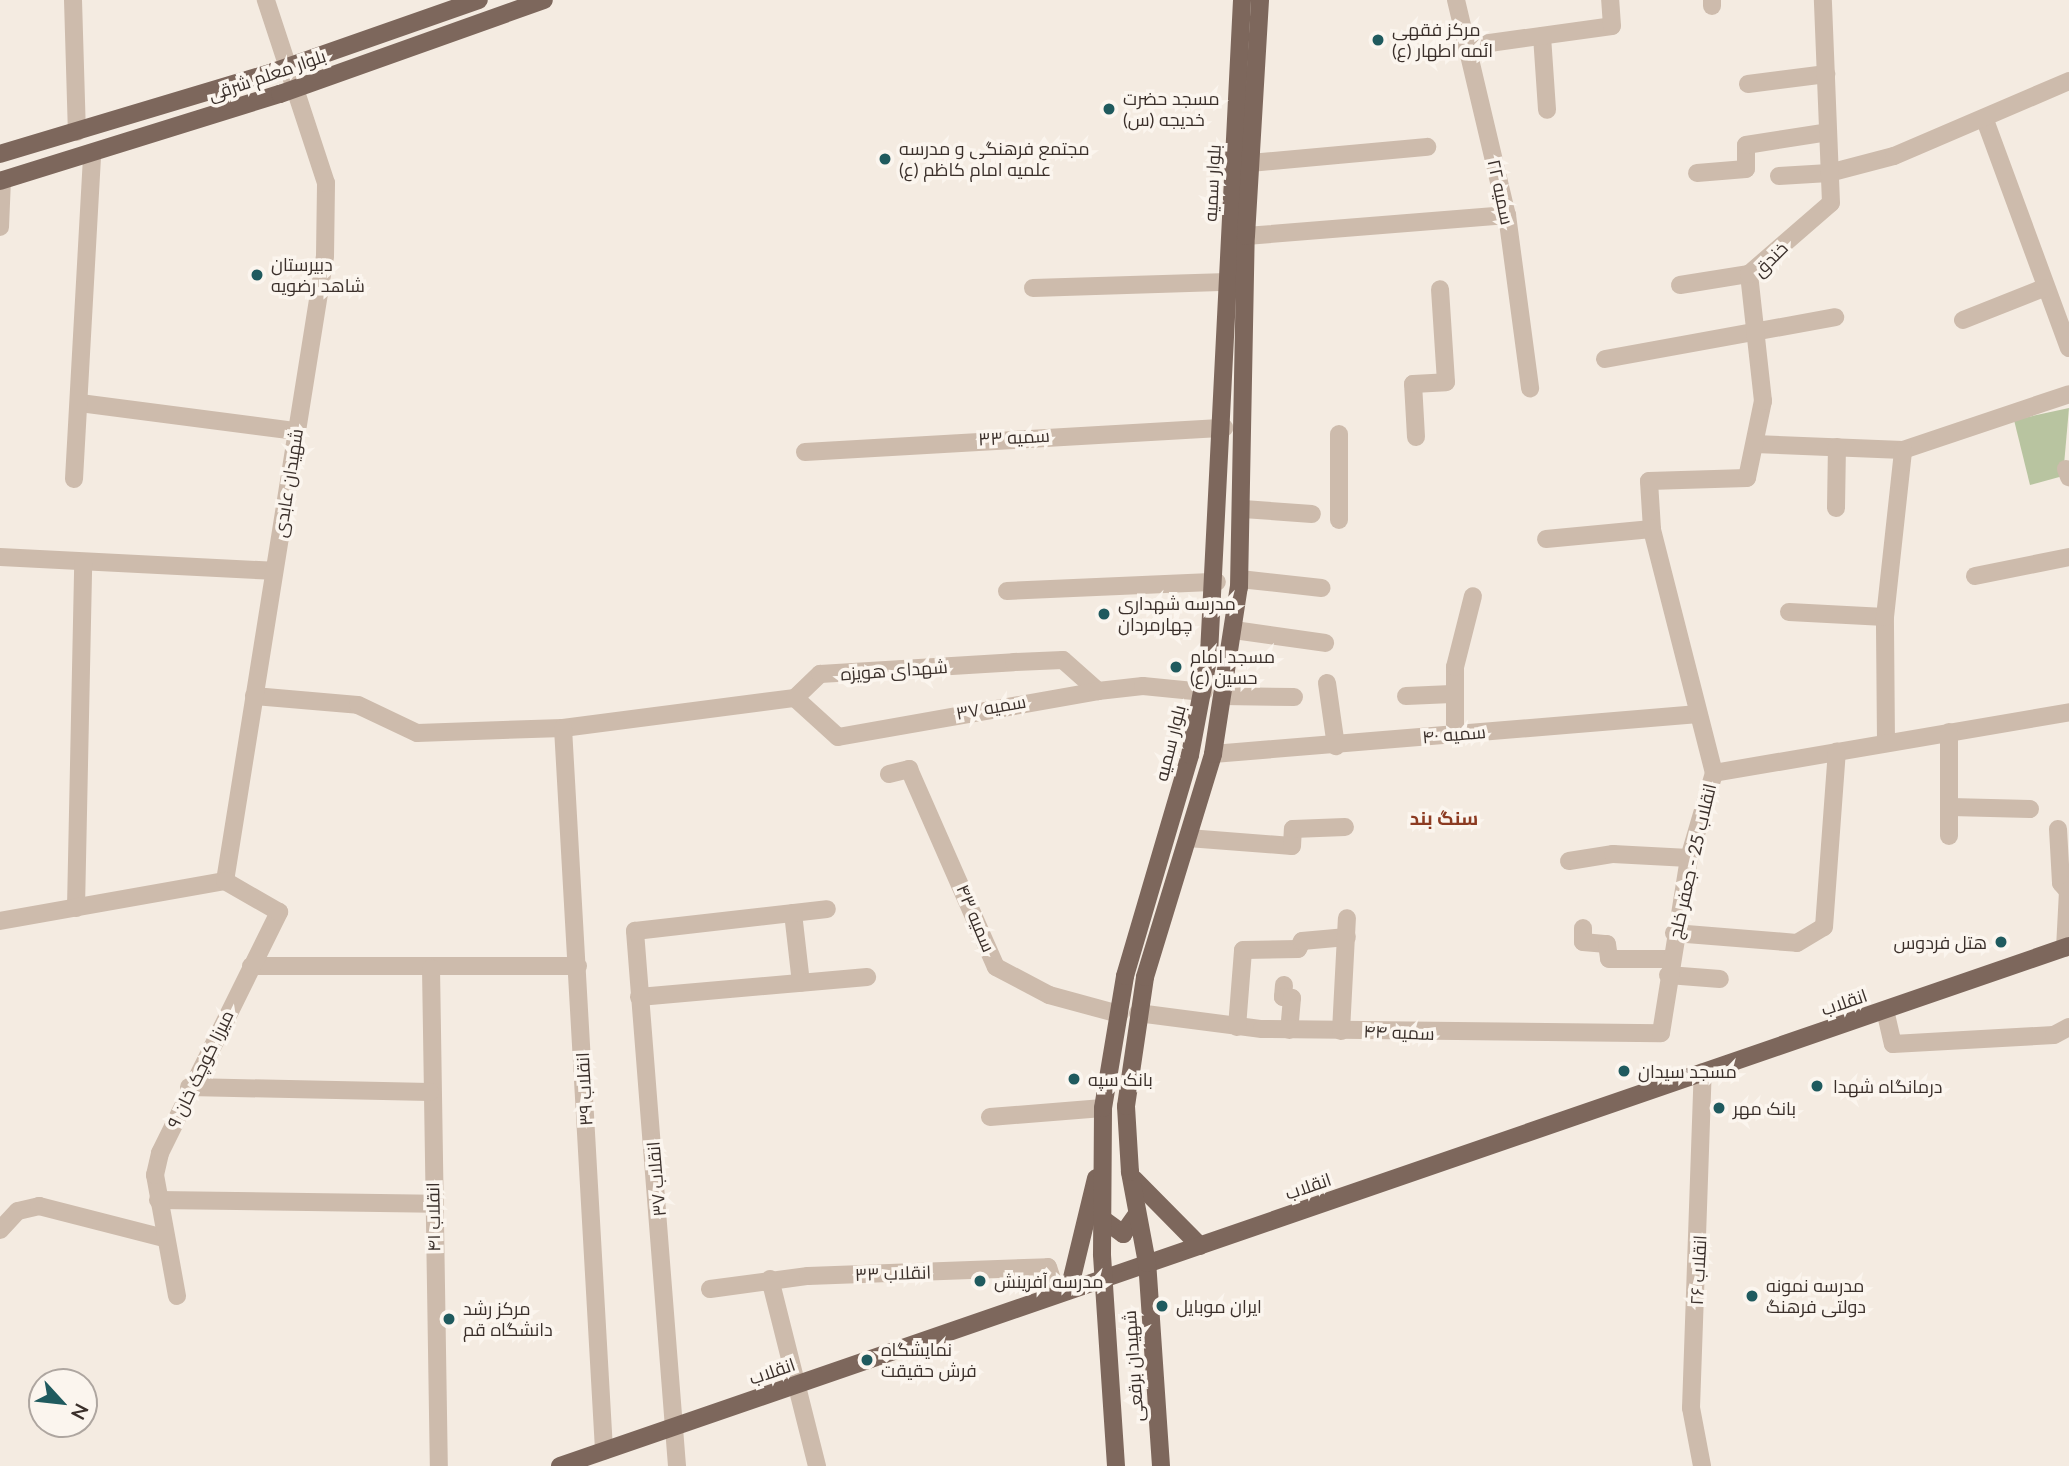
<!DOCTYPE html>
<html>
<head>
<meta charset="utf-8">
<style>
	body { margin:0 }
	#map { position:relative; width:2069px; height:1466px; overflow:hidden; background:#f4ebe1; font-family:Lato,Cairo,sans-serif }
	div>[style] { position:absolute }
	.green>* { inset:0; background:#b8c4a0 }
	.minor>* { height:18px; margin:-9px; padding:0 9px; transform-origin:9px; border-radius:9px; background:#cdbbac }
	.major>* { height:18px; margin:-9px; padding:0 9px; transform-origin:9px; border-radius:9px; background:#7d675c }
	.dots>* { width:19px; height:19px; translate:-50% -50%; box-sizing:border-box; border:4px solid #fbf5ee; border-radius:50% }
	span { translate:-50% -50%; white-space:nowrap; text-align:center; line-height:1.15; -webkit-text-stroke:7px #fbf5ee; paint-order:stroke }
	.poi-label { font-size:18px; color:#3b302b }
	.left { translate:0 -50%; text-align:left }
	.right { translate:-100% -50%; text-align:right }
	.street-label { font-size:18px; color:#3b302b }
	.neighbourhood-label { font-size:19px; color:#8c3b22; font-weight:700 }
	.north { position:absolute; left:28px; top:1368px; width:70px; height:70px; box-sizing:border-box; background:#fbf5ee; border:2px solid #aea6a0; border-radius:50%; rotate:117deg; font-size:19px; font-weight:700; line-height:28px; text-align:center; color:#3b302b }
	.north::after { content:''; display:block; margin:auto; width:24px; height:32px; background:#1f5a5e; clip-path:polygon(50% 0,100% 100%,50% 72%,0 100%) }
</style>
</head>
<body>
<div id="map">
	<div class="green">
		<div style="clip-path:polygon(2069px 408px,2063px 476px,2030px 485px,2014px 420px)"></div>
	</div>
	<div class="minor">
		<div style="left:73px;top:0;width:132px;rotate:88.3deg"></div>
		<div style="left:1456px;top:0;width:221px;rotate:76.7deg"></div>
		<div style="left:1507px;top:215px;width:175px;rotate:82.4deg"></div>
		<div style="left:1712px;top:0;width:6px;rotate:90deg"></div>
		<div style="left:1542px;top:36px;width:74px;rotate:86.1deg"></div>
		<div style="left:1468px;top:46px;width:145px;rotate:-7.9deg"></div>
		<div style="left:1612px;top:26px;width:26px;rotate:-94deg"></div>
		<div style="left:1748px;top:84px;width:79px;rotate:-7.3deg"></div>
		<div style="left:1985px;top:120px;width:243px;rotate:69.8deg"></div>
		<div style="left:1250px;top:163px;width:178px;rotate:-5.2deg"></div>
		<div style="left:1697px;top:173px;width:49px;rotate:-4.7deg"></div>
		<div style="left:1746px;top:169px;width:24px;rotate:-90deg"></div>
		<div style="left:1746px;top:145px;width:83px;rotate:-9deg"></div>
		<div style="left:1779px;top:176px;width:50px;rotate:-3.4deg"></div>
		<div style="left:1829px;top:173px;width:67px;rotate:-14.7deg"></div>
		<div style="left:1894px;top:156px;width:190px;rotate:-23.2deg"></div>
		<div style="left:0;top:227px;width:47px;rotate:-87.6deg"></div>
		<div style="left:1246px;top:236px;width:262px;rotate:-4.6deg"></div>
		<div style="left:1680px;top:285px;width:70px;rotate:-9.1deg"></div>
		<div style="left:1033px;top:288px;width:195px;rotate:-1.8deg"></div>
		<div style="left:1963px;top:320px;width:87px;rotate:-21.6deg"></div>
		<div style="left:1605px;top:359px;width:234px;rotate:-10.3deg"></div>
		<div style="left:80px;top:403px;width:218px;rotate:7.4deg"></div>
		<div style="left:1416px;top:437px;width:53px;rotate:-93.2deg"></div>
		<div style="left:1413px;top:384px;width:33px;rotate:-3deg"></div>
		<div style="left:1446px;top:382px;width:93px;rotate:-93.7deg"></div>
		<div style="left:1755px;top:444px;width:148px;rotate:2.3deg"></div>
		<div style="left:1903px;top:450px;width:175px;rotate:-18.6deg"></div>
		<div style="left:805px;top:452px;width:420px;rotate:-3.3deg"></div>
		<div style="left:2066px;top:469px;width:9px;rotate:69deg"></div>
		<div style="left:74px;top:479px;width:324px;rotate:-86.8deg"></div>
		<div style="left:1836px;top:508px;width:61px;rotate:-89.1deg"></div>
		<div style="left:1243px;top:509px;width:69px;rotate:4.1deg"></div>
		<div style="left:1339px;top:520px;width:86px;rotate:-90deg"></div>
		<div style="left:1546px;top:539px;width:106px;rotate:-5.4deg"></div>
		<div style="left:1652px;top:529px;width:48px;rotate:-93.6deg"></div>
		<div style="left:1649px;top:481px;width:98px;rotate:-1.8deg"></div>
		<div style="left:1747px;top:478px;width:79px;rotate:-78.3deg"></div>
		<div style="left:1763px;top:401px;width:128px;rotate:-96.3deg"></div>
		<div style="left:1749px;top:274px;width:108px;rotate:-40.9deg"></div>
		<div style="left:1831px;top:203px;width:203px;rotate:-92.3deg"></div>
		<div style="left:0;top:557px;width:274px;rotate:2.9deg"></div>
		<div style="left:1975px;top:576px;width:96px;rotate:-11.4deg"></div>
		<div style="left:1240px;top:579px;width:82px;rotate:6.3deg"></div>
		<div style="left:1007px;top:591px;width:210px;rotate:-2.5deg"></div>
		<div style="left:1789px;top:612px;width:96px;rotate:3deg"></div>
		<div style="left:1234px;top:630px;width:92px;rotate:8.1deg"></div>
		<div style="left:1327px;top:683px;width:64px;rotate:81.9deg"></div>
		<div style="left:254px;top:696px;width:104px;rotate:4.9deg"></div>
		<div style="left:358px;top:705px;width:65px;rotate:25.4deg"></div>
		<div style="left:417px;top:733px;width:146px;rotate:-2deg"></div>
		<div style="left:563px;top:728px;width:234px;rotate:-7.4deg"></div>
		<div style="left:795px;top:698px;width:35px;rotate:-44deg"></div>
		<div style="left:820px;top:674px;width:194px;rotate:-3.5deg"></div>
		<div style="left:1014px;top:662px;width:49px;rotate:-2.3deg"></div>
		<div style="left:1063px;top:660px;width:47px;rotate:41.5deg"></div>
		<div style="left:1223px;top:696px;width:71px;rotate:0.8deg"></div>
		<div style="left:1406px;top:696px;width:46px;rotate:-2.5deg"></div>
		<div style="left:795px;top:698px;width:58px;rotate:42.2deg"></div>
		<div style="left:838px;top:737px;width:264px;rotate:-10deg"></div>
		<div style="left:1098px;top:691px;width:45px;rotate:-6.3deg"></div>
		<div style="left:1143px;top:686px;width:61px;rotate:5.6deg"></div>
		<div style="left:563px;top:728px;width:724px;rotate:86.75deg"></div>
		<div style="left:1455px;top:734px;width:67px;rotate:-90deg"></div>
		<div style="left:1455px;top:667px;width:73px;rotate:-75.8deg"></div>
		<div style="left:1886px;top:742px;width:125px;rotate:-90.5deg"></div>
		<div style="left:1885px;top:617px;width:168px;rotate:-83.8deg"></div>
		<div style="left:1213px;top:754px;width:484px;rotate:-4.7deg"></div>
		<div style="left:1714px;top:773px;width:360px;rotate:-9.7deg"></div>
		<div style="left:889px;top:774px;width:21px;rotate:-14deg"></div>
		<div style="left:909px;top:769px;width:216px;rotate:66.3deg"></div>
		<div style="left:996px;top:967px;width:60px;rotate:27.8deg"></div>
		<div style="left:1049px;top:995px;width:73px;rotate:15.2deg"></div>
		<div style="left:1951px;top:807px;width:79px;rotate:1.5deg"></div>
		<div style="left:2058px;top:829px;width:54px;rotate:86.8deg"></div>
		<div style="left:2061px;top:883px;width:11px;rotate:49deg"></div>
		<div style="left:2068px;top:891px;width:57px;rotate:93deg"></div>
		<div style="left:1949px;top:836px;width:104px;rotate:-90deg"></div>
		<div style="left:1188px;top:838px;width:104px;rotate:4.4deg"></div>
		<div style="left:1292px;top:846px;width:17px;rotate:-87deg"></div>
		<div style="left:1293px;top:829px;width:52px;rotate:-2.2deg"></div>
		<div style="left:1569px;top:861px;width:45px;rotate:-9deg"></div>
		<div style="left:1613px;top:854px;width:76px;rotate:3deg"></div>
		<div style="left:225px;top:881px;width:633px;rotate:-80.91deg"></div>
		<div style="left:325px;top:256px;width:73px;rotate:-89.2deg"></div>
		<div style="left:326px;top:183px;width:193px;rotate:-108.2deg"></div>
		<div style="left:76px;top:908px;width:345px;rotate:-88.8deg"></div>
		<div style="left:793px;top:913px;width:70px;rotate:83.5deg"></div>
		<div style="left:0;top:921px;width:229px;rotate:-10.1deg"></div>
		<div style="left:1583px;top:928px;width:14px;rotate:90deg"></div>
		<div style="left:1583px;top:942px;width:24px;rotate:5deg"></div>
		<div style="left:1607px;top:944px;width:15px;rotate:82deg"></div>
		<div style="left:1609px;top:959px;width:61px"></div>
		<div style="left:1674px;top:933px;width:123px;rotate:4.6deg"></div>
		<div style="left:1797px;top:943px;width:31px;rotate:-31deg"></div>
		<div style="left:1824px;top:927px;width:176px;rotate:-85.8deg"></div>
		<div style="left:251px;top:966px;width:327px"></div>
		<div style="left:431px;top:968px;width:498px;rotate:89.1deg"></div>
		<div style="left:1668px;top:975px;width:52px;rotate:4.4deg"></div>
		<div style="left:1284px;top:985px;width:12px;rotate:95deg"></div>
		<div style="left:1283px;top:997px;width:9px;rotate:6deg"></div>
		<div style="left:1292px;top:998px;width:32px;rotate:95deg"></div>
		<div style="left:639px;top:997px;width:229px;rotate:-5deg"></div>
		<div style="left:1885px;top:1010px;width:35px;rotate:77deg"></div>
		<div style="left:1893px;top:1044px;width:161px;rotate:-3.2deg"></div>
		<div style="left:2054px;top:1035px;width:17px;rotate:-28deg"></div>
		<div style="left:1138px;top:1013px;width:125px;rotate:7.4deg"></div>
		<div style="left:1262px;top:1029px;width:399px;rotate:0.6deg"></div>
		<div style="left:1661px;top:1033px;width:177px;rotate:-80.9deg"></div>
		<div style="left:1689px;top:858px;width:89px;rotate:-73.6deg"></div>
		<div style="left:1714px;top:773px;width:252px;rotate:-104.3deg"></div>
		<div style="left:1237px;top:1027px;width:77px;rotate:-85.5deg"></div>
		<div style="left:1243px;top:950px;width:55px;rotate:-1deg"></div>
		<div style="left:1298px;top:949px;width:9px;rotate:-63deg"></div>
		<div style="left:1302px;top:941px;width:45px;rotate:-5.1deg"></div>
		<div style="left:1341px;top:1031px;width:113px;rotate:-87deg"></div>
		<div style="left:189px;top:1087px;width:241px;rotate:1.2deg"></div>
		<div style="left:990px;top:1117px;width:113px;rotate:-4.6deg"></div>
		<div style="left:158px;top:1200px;width:275px;rotate:0.8deg"></div>
		<div style="left:0;top:1230px;width:26px;rotate:-47deg"></div>
		<div style="left:18px;top:1211px;width:22px;rotate:-13deg"></div>
		<div style="left:39px;top:1206px;width:129px;rotate:14.4deg"></div>
		<div style="left:770px;top:1279px;width:193px;rotate:75.9deg"></div>
		<div style="left:710px;top:1289px;width:99px;rotate:-7.6deg"></div>
		<div style="left:808px;top:1276px;width:240px;rotate:-2.1deg"></div>
		<div style="left:1048px;top:1267px;width:28px;rotate:72deg"></div>
		<div style="left:177px;top:1296px;width:123px;rotate:-100.3deg"></div>
		<div style="left:155px;top:1175px;width:23px;rotate:-77deg"></div>
		<div style="left:160px;top:1153px;width:269px;rotate:-63.7deg"></div>
		<div style="left:279px;top:912px;width:62px;rotate:-150.1deg"></div>
		<div style="left:677px;top:1466px;width:537px;rotate:-94.49deg"></div>
		<div style="left:635px;top:931px;width:193px;rotate:-6.5deg"></div>
		<div style="left:1702px;top:1466px;width:59px;rotate:-100.7deg"></div>
		<div style="left:1691px;top:1408px;width:336px;rotate:-88deg"></div>
	</div>
	<div class="major">
		<div style="left:0;top:154px;width:285px;rotate:-16.7deg"></div>
		<div style="left:273px;top:72px;width:218px;rotate:-19.3deg"></div>
		<div style="left:0;top:181px;width:293px;rotate:-17.3deg"></div>
		<div style="left:280px;top:94px;width:280px;rotate:-19.6deg"></div>
		<div style="left:1134px;top:1179px;width:94px;rotate:45.4deg"></div>
		<div style="left:1104px;top:1220px;width:24px;rotate:36deg"></div>
		<div style="left:1123px;top:1234px;width:24px;rotate:-55deg"></div>
		<div style="left:1069px;top:1290px;width:115px;rotate:-76.4deg"></div>
		<div style="left:560px;top:1466px;width:1596px;rotate:-19.01deg"></div>
		<div style="left:1116px;top:1466px;width:212px;rotate:-93.8deg"></div>
		<div style="left:1102px;top:1254px;width:146px;rotate:-89.6deg"></div>
		<div style="left:1103px;top:1108px;width:134px;rotate:-80.5deg"></div>
		<div style="left:1125px;top:976px;width:230px;rotate:-73.6deg"></div>
		<div style="left:1190px;top:755px;width:103px;rotate:-79.3deg"></div>
		<div style="left:1209px;top:654px;width:655px;rotate:-87.11deg"></div>
		<div style="left:1161px;top:1466px;width:203px;rotate:-93.9deg"></div>
		<div style="left:1147px;top:1263px;width:93px;rotate:-100.6deg"></div>
		<div style="left:1130px;top:1172px;width:66px;rotate:-93.5deg"></div>
		<div style="left:1126px;top:1106px;width:130px;rotate:-81.6deg"></div>
		<div style="left:1145px;top:977px;width:233px;rotate:-73deg"></div>
		<div style="left:1213px;top:754px;width:169px;rotate:-81.2deg"></div>
		<div style="left:1239px;top:587px;width:351px;rotate:-88.9deg"></div>
		<div style="left:1246px;top:236px;width:236px;rotate:-86.6deg"></div>
	</div>
	<div class="dots">
		<div style="left:1378px;top:40px;background:#1f5a5e"></div>
		<div style="left:1109px;top:109px;background:#1f5a5e"></div>
		<div style="left:885px;top:159px;background:#1f5a5e"></div>
		<div style="left:257px;top:275px;background:#1f5a5e"></div>
		<div style="left:1104px;top:614px;background:#1f5a5e"></div>
		<div style="left:1176px;top:667px;background:#1f5a5e"></div>
		<div style="left:2001px;top:942px;background:#1f5a5e"></div>
		<div style="left:1624px;top:1071px;background:#1f5a5e"></div>
		<div style="left:1074px;top:1079px;background:#1f5a5e"></div>
		<div style="left:1817px;top:1086px;background:#1f5a5e"></div>
		<div style="left:1719px;top:1108px;background:#1f5a5e"></div>
		<div style="left:980px;top:1281px;background:#1f5a5e"></div>
		<div style="left:1752px;top:1296px;background:#1f5a5e"></div>
		<div style="left:1162px;top:1306px;background:#1f5a5e"></div>
		<div style="left:449px;top:1319px;background:#1f5a5e"></div>
		<div style="left:867px;top:1360px;background:#1f5a5e"></div>
	</div>
	<div class="poi-label">
		<span class="left" style="left:1392px;top:40px">مرکز فقهی<br>ائمه اطهار (ع)</span>
		<span class="left" style="left:1123px;top:109px">مسجد حضرت<br>خدیجه (س)</span>
		<span class="left" style="left:899px;top:159px">مجتمع فرهنگی و مدرسه<br>علمیه امام کاظم (ع)</span>
		<span class="left" style="left:271px;top:275px">دبیرستان<br>شاهد رضویه</span>
		<span class="left" style="left:1118px;top:614px">مدرسه شهداری<br>چهارمردان</span>
		<span class="left" style="left:1190px;top:667px">مسجد امام<br>حسین (ع)</span>
		<span class="right" style="left:1987px;top:942px">هتل فردوس</span>
		<span class="left" style="left:1638px;top:1071px">مسجد سیدان</span>
		<span class="left" style="left:1088px;top:1079px">بانک سپه</span>
		<span class="left" style="left:1833px;top:1086px">درمانگاه شهدا</span>
		<span class="left" style="left:1733px;top:1108px">بانک مهر</span>
		<span class="left" style="left:994px;top:1281px">مدرسه آفرینش</span>
		<span class="left" style="left:1766px;top:1296px">مدرسه نمونه<br>دولتی فرهنگ</span>
		<span class="left" style="left:1176px;top:1306px">ایران موبایل</span>
		<span class="left" style="left:463px;top:1319px">مرکز رشد<br>دانشگاه قم</span>
		<span class="left" style="left:881px;top:1360px">نمایشگاه<br>فرش حقیقت</span>
	</div>
	<div class="street-label">
		<span style="left:267px;top:75px;rotate:-19deg">بلوار معلم شرقی</span>
		<span style="left:1212px;top:183px;rotate:-87deg">بلوار سمیه</span>
		<span style="left:1501px;top:192px;rotate:78deg">سمیه ۲۲</span>
		<span style="left:1770px;top:259px;rotate:-45deg">خندق</span>
		<span style="left:1014px;top:437px;rotate:-3deg">سمیه ۳۳</span>
		<span style="left:288px;top:483px;rotate:-81deg">شهیدان عابدی</span>
		<span style="left:894px;top:670px;rotate:-4deg">شهدای هویزه</span>
		<span style="left:991px;top:707px;rotate:-10deg">سمیه ۳۷</span>
		<span style="left:1454px;top:734px;rotate:-5deg">سمیه ۴۰</span>
		<span style="left:1170px;top:743px;rotate:-76deg">بلوار سمیه</span>
		<span style="left:1692px;top:861px;rotate:-77deg">انقلاب 25 - جعفر خلج</span>
		<span style="left:976px;top:918px;rotate:67deg">سمیه ۴۳</span>
		<span style="left:1844px;top:1002px;rotate:-19deg">انقلاب</span>
		<span style="left:1399px;top:1032px;rotate:2deg">سمیه ۴۴</span>
		<span style="left:200px;top:1069px;rotate:-64deg">میرزا کوچک خان ۹</span>
		<span style="left:584px;top:1089px;rotate:-93deg">انقلاب ۳۹</span>
		<span style="left:656px;top:1179px;rotate:-95deg">انقلاب ۳۷</span>
		<span style="left:1308px;top:1186px;rotate:-19deg">انقلاب</span>
		<span style="left:433px;top:1217px;rotate:-91deg">انقلاب ۴۱</span>
		<span style="left:1698px;top:1270px;rotate:-87deg">انقلاب ۲۶</span>
		<span style="left:893px;top:1273px;rotate:-2deg">انقلاب ۳۳</span>
		<span style="left:1133px;top:1366px;rotate:-94deg">شهیدان برقعی</span>
		<span style="left:772px;top:1371px;rotate:-19deg">انقلاب</span>
	</div>
	<div class="neighbourhood-label">
		<span style="left:1444px;top:818px">سنگ بند</span>
	</div>
	<div class="north">N</div>
</div>
</body>
</html>
